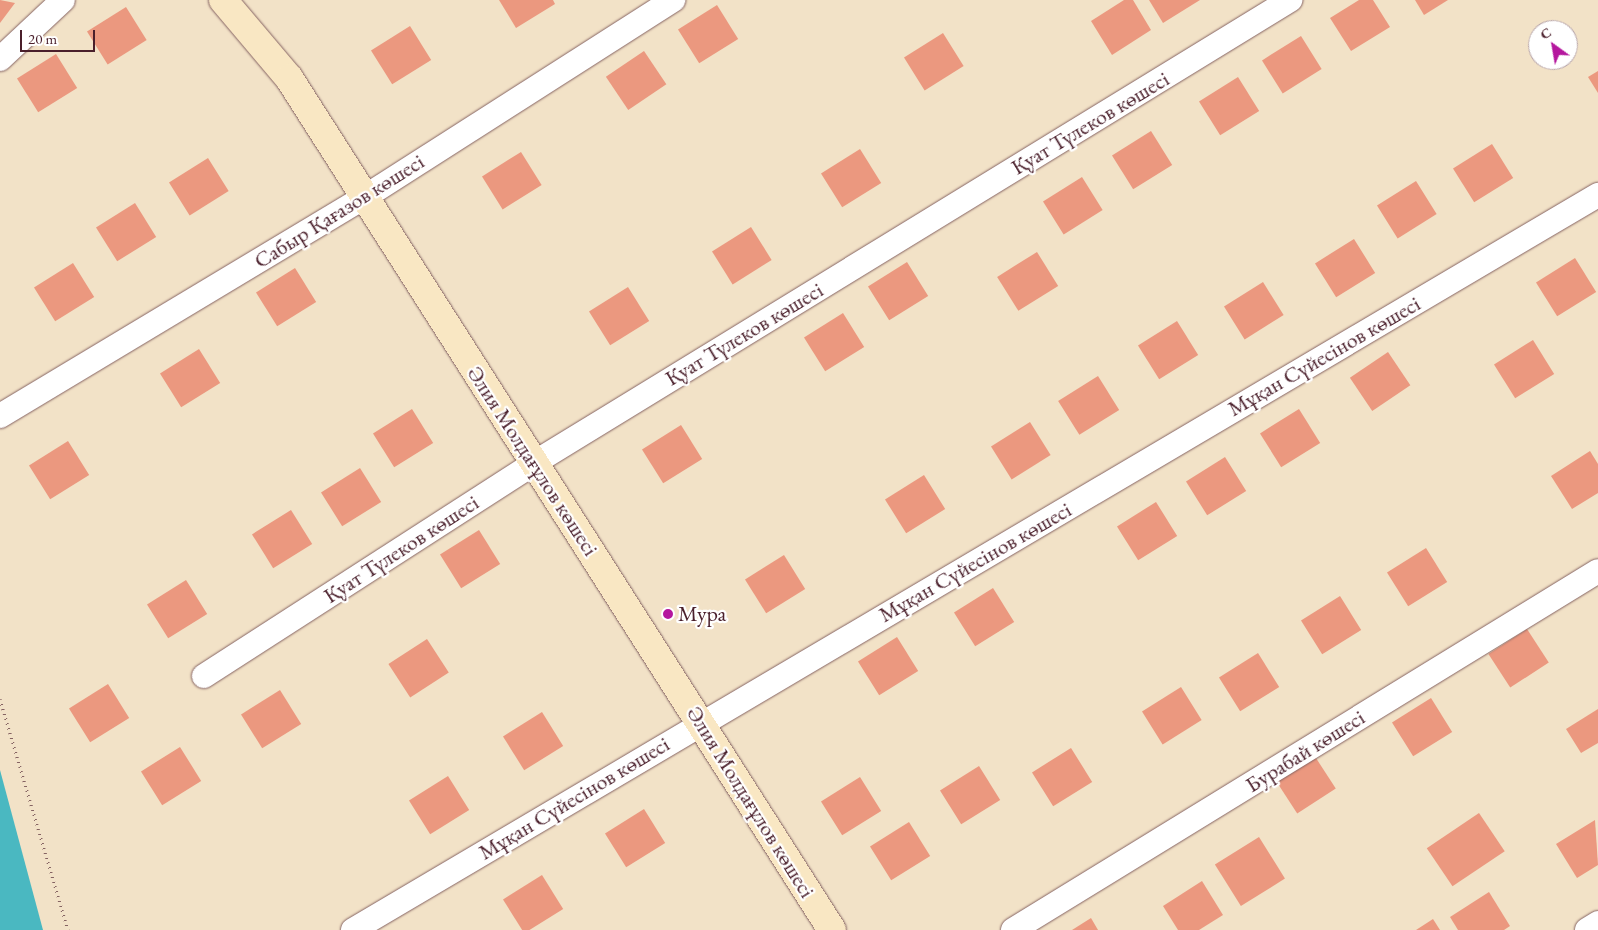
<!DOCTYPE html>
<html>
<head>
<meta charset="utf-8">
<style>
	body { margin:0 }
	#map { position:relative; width:1598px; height:930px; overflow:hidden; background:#f2e2c7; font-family:"EB Garamond",serif }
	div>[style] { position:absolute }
	.water>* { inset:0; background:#4ab8c1 }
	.building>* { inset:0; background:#eb987f; transform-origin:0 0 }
	.path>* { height:3px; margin-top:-1.5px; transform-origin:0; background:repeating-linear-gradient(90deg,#856362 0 1px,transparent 0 5px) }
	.roads { filter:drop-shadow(0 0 1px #856362) drop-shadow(0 0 1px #856362) }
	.minor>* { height:24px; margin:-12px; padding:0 12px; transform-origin:12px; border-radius:12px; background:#fff }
	.secondary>* { height:28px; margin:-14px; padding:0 14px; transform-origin:14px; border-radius:14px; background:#f9e7c3 }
	.dots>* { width:14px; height:14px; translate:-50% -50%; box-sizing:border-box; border:2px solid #fff; border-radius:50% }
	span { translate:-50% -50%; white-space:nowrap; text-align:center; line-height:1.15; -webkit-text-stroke:4.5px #fff; paint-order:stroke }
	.street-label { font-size:22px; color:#4a1f2b }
	.poi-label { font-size:22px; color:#4a1f2b }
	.left { translate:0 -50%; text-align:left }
	.north { position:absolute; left:1528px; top:20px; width:50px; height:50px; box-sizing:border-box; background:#fff; border:1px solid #b7a5aa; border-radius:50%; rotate:328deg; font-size:14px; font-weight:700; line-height:20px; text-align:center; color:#4a1f2b }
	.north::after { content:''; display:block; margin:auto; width:18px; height:22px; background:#b5179e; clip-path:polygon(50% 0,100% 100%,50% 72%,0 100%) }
	.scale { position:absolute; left:20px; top:30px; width:75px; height:22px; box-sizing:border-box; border:2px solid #4a1f2b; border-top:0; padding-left:6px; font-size:15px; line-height:18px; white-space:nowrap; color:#4a1f2b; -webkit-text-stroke:4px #fff; paint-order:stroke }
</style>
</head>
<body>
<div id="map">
	<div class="water">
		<div style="clip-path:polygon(0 770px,43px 930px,0 930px)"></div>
	</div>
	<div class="building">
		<div style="clip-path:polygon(0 0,15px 3px,0 23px)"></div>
		<div style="clip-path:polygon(499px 0,553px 0,555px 4px,516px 28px)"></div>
		<div style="clip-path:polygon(1124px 0,1133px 0,1151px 30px,1112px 55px,1091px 21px)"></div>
		<div style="clip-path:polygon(1149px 0,1200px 0,1163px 23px)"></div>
		<div style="clip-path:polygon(1359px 0,1373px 0,1390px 27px,1351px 51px,1330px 18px)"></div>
		<div style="clip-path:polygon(1415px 0,1448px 0,1424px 15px)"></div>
		<div style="left:717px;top:5px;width:40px;height:46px;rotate:58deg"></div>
		<div style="left:126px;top:7px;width:39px;height:46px;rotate:58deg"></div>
		<div style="left:410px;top:26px;width:40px;height:46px;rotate:58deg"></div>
		<div style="left:943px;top:33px;width:39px;height:46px;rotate:58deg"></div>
		<div style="left:1301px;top:36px;width:39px;height:46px;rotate:58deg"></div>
		<div style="left:644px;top:51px;width:40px;height:46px;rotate:56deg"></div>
		<div style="left:56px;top:54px;width:40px;height:46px;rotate:58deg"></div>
		<div style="clip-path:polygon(1598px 71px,1598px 93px,1588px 77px)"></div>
		<div style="left:1238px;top:77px;width:40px;height:46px;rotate:58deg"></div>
		<div style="left:1151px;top:131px;width:40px;height:46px;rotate:58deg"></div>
		<div style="left:1492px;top:144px;width:40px;height:46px;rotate:58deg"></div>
		<div style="left:860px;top:149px;width:40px;height:46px;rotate:58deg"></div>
		<div style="left:521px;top:152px;width:39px;height:46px;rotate:58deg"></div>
		<div style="left:208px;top:158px;width:39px;height:46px;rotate:58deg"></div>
		<div style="left:1082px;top:177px;width:39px;height:46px;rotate:58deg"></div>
		<div style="left:1416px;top:181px;width:39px;height:46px;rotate:58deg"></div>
		<div style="left:135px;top:203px;width:40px;height:46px;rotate:58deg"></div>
		<div style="left:751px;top:227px;width:39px;height:46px;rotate:58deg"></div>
		<div style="left:1354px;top:239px;width:40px;height:46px;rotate:58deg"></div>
		<div style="left:1037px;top:252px;width:40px;height:47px;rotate:58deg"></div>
		<div style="left:1575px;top:258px;width:40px;height:46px;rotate:58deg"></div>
		<div style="left:907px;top:262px;width:40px;height:46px;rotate:58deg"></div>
		<div style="left:73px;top:263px;width:40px;height:46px;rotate:58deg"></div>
		<div style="left:295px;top:268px;width:40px;height:46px;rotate:58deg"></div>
		<div style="left:1263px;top:282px;width:39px;height:46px;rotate:58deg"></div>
		<div style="left:628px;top:287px;width:40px;height:46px;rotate:58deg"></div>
		<div style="left:843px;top:313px;width:40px;height:46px;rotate:58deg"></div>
		<div style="left:1177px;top:321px;width:40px;height:46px;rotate:58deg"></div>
		<div style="left:1533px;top:340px;width:40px;height:46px;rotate:58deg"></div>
		<div style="left:199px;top:349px;width:40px;height:46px;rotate:58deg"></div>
		<div style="left:1388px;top:352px;width:40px;height:46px;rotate:56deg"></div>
		<div style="left:1098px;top:376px;width:40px;height:47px;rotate:58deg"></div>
		<div style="left:412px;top:409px;width:40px;height:46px;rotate:58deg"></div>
		<div style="left:1299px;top:409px;width:40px;height:46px;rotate:58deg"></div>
		<div style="left:1030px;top:422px;width:39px;height:46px;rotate:58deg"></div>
		<div style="left:681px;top:425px;width:40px;height:46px;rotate:58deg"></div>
		<div style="left:68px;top:441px;width:40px;height:46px;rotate:58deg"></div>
		<div style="clip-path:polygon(1590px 451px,1598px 464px,1598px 493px,1572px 509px,1551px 476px)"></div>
		<div style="left:1225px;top:457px;width:40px;height:46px;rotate:58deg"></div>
		<div style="left:360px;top:468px;width:40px;height:46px;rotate:58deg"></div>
		<div style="left:924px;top:475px;width:40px;height:46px;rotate:58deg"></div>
		<div style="left:1156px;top:502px;width:40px;height:46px;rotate:58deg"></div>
		<div style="left:291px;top:510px;width:40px;height:46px;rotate:58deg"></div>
		<div style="left:479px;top:530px;width:40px;height:46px;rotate:58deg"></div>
		<div style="left:1426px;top:548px;width:40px;height:46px;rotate:58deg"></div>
		<div style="left:784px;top:555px;width:40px;height:46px;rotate:58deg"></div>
		<div style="left:186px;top:580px;width:40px;height:46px;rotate:58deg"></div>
		<div style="left:993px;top:588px;width:40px;height:46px;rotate:58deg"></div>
		<div style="left:1340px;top:596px;width:40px;height:46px;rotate:58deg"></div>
		<div style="left:1527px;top:629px;width:40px;height:46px;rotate:57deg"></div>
		<div style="left:897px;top:637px;width:40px;height:46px;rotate:58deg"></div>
		<div style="left:427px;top:639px;width:40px;height:46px;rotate:57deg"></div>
		<div style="left:1258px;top:653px;width:40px;height:46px;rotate:58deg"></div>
		<div style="left:108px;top:684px;width:40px;height:46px;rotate:58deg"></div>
		<div style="left:1181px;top:687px;width:39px;height:46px;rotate:58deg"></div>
		<div style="left:280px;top:690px;width:40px;height:46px;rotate:58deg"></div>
		<div style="left:1431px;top:698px;width:40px;height:46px;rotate:58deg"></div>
		<div style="clip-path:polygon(1598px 709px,1598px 743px,1581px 753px,1566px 729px)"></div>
		<div style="left:542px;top:712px;width:40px;height:46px;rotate:58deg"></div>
		<div style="left:180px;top:747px;width:40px;height:46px;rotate:58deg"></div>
		<div style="left:1071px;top:748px;width:40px;height:46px;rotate:58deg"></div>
		<div style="left:1314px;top:755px;width:40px;height:46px;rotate:57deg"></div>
		<div style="left:979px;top:766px;width:40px;height:46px;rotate:58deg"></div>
		<div style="left:448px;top:776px;width:40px;height:46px;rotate:58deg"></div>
		<div style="left:860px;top:777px;width:40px;height:46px;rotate:58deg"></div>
		<div style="left:644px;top:809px;width:40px;height:46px;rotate:58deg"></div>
		<div style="left:1479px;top:813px;width:46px;height:63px;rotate:56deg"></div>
		<div style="clip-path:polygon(1595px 820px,1598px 865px,1577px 878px,1556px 844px)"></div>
		<div style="left:909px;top:822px;width:40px;height:46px;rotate:58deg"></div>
		<div style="left:1259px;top:837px;width:49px;height:52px;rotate:58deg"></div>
		<div style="left:542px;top:875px;width:40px;height:46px;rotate:58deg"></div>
		<div style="clip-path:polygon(1202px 881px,1223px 915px,1199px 930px,1178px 930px,1163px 906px)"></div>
		<div style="clip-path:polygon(1489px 892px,1510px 926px,1504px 930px,1458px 930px,1450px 917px)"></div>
		<div style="clip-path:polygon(1091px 918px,1098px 930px,1072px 930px)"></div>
		<div style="clip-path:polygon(1433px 919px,1440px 930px,1416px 930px)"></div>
	</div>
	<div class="path">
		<div style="left:0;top:699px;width:241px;rotate:73.6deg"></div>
	</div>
	<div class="roads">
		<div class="minor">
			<div style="left:0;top:59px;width:86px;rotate:-43.1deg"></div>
			<div style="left:0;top:416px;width:426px;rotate:-31deg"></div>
			<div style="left:365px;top:197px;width:366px;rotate:-32.6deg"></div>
			<div style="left:204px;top:676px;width:393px;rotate:-32.8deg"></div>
			<div style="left:534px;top:463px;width:887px;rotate:-31.48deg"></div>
			<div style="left:353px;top:930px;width:1446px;rotate:-30.56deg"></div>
			<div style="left:1013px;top:930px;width:686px;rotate:-31.54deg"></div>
			<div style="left:1587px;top:930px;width:13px;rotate:-32deg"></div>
		</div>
		<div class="secondary">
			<div style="left:223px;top:0;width:102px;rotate:49.8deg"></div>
			<div style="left:289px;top:78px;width:1010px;rotate:57.49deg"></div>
		</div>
	</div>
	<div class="dots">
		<div style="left:668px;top:614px;background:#b5179e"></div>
	</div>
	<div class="street-label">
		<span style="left:1090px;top:123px;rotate:-31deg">Қуат Түлеков көшесі</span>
		<span style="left:339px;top:211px;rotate:-32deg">Сабыр Қағазов көшесі</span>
		<span style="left:744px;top:334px;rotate:-31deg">Қуат Түлеков көшесі</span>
		<span style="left:1324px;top:356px;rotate:-30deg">Мұқан Сүйесінов көшесі</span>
		<span style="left:533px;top:461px;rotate:57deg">Әлия Молдағұлов көшесі</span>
		<span style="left:401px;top:549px;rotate:-33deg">Қуат Түлеков көшесі</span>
		<span style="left:975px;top:562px;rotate:-30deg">Мұқан Сүйесінов көшесі</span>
		<span style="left:1305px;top:751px;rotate:-32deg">Бурабай көшесi</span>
		<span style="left:574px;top:798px;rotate:-31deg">Мұқан Сүйесінов көшесі</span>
		<span style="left:751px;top:802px;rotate:58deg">Әлия Молдағұлов көшесі</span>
	</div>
	<div class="poi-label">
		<span class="left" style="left:678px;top:614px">Мура</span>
	</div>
	<div class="north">С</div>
	<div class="scale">20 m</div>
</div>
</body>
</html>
